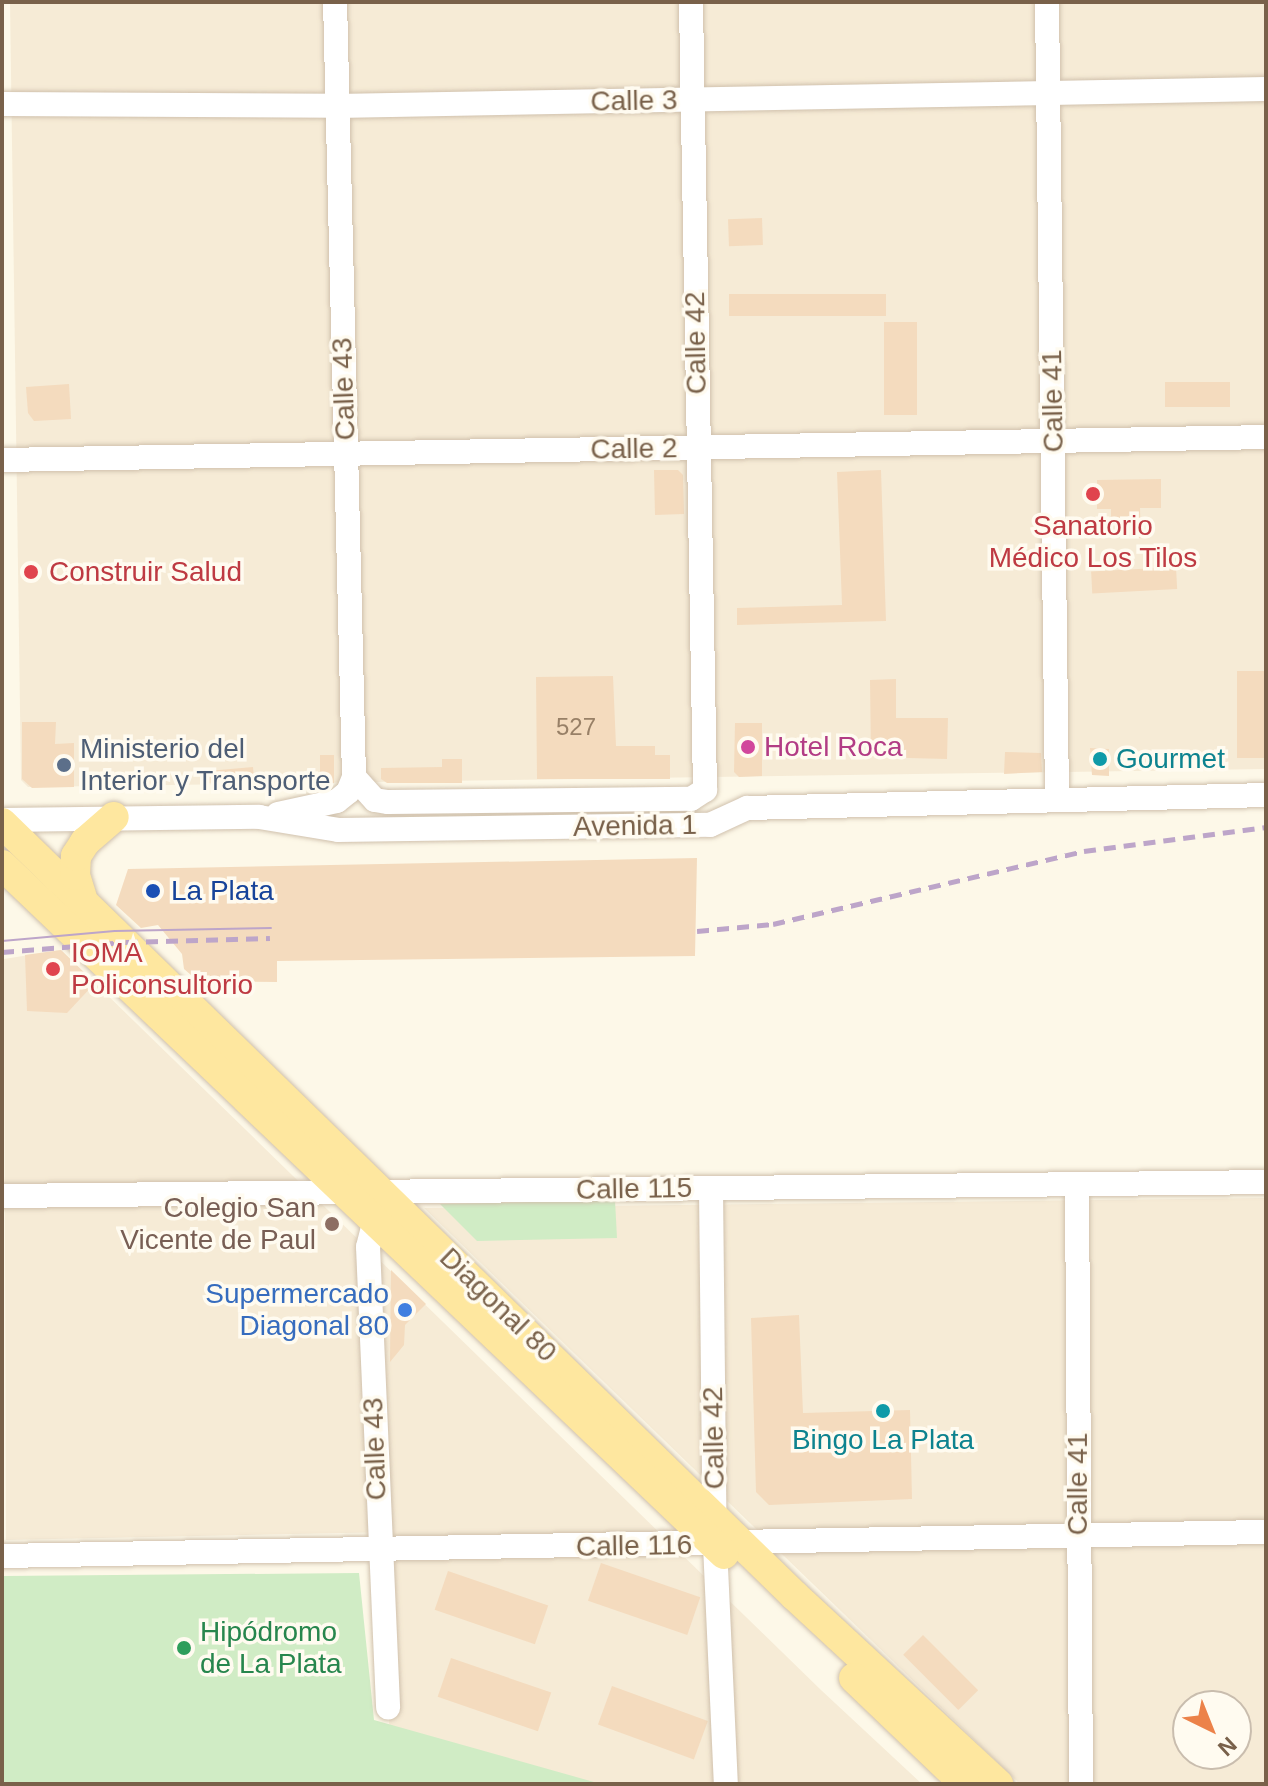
<!DOCTYPE html>
<html>
<head>
<meta charset="utf-8">
<style>
	body { margin:0 }
	#map { position:relative; width:1268px; height:1786px; overflow:hidden; background:#fdf8e8; font-family:Helvetica,sans-serif }
	div>[style] { position:absolute }
	.residential>* { inset:0; background:#f6ebd6 }
	.green>* { inset:0; background:#d0ecc5 }
	.building>* { inset:0; background:#f4dbbe; transform-origin:0 0 }
	.roads { filter:drop-shadow(0 0 2px #d0c1ad) drop-shadow(0 0 2px #d0c1ad) }
	.minor>* { height:24px; margin:-12px; padding:0 12px; transform-origin:12px; border-radius:12px; background:#fff }
	.major>* { height:30px; margin:-15px; padding:0 15px; transform-origin:15px; border-radius:15px; background:#fee79f }
	.tram>* { height:2px; margin:-1px; padding:0 1px; transform-origin:1px; border-radius:1px; background:#bda5c9 }
	.rail>* { height:5px; margin-top:-2.5px; transform-origin:0; background:repeating-linear-gradient(90deg,#bda5c9 0 12px,transparent 0 20px) }
	.dots>* { width:22px; height:22px; translate:-50% -50%; box-sizing:border-box; border:4px solid #fffbf0; border-radius:50% }
	span { translate:-50% -50%; white-space:nowrap; text-align:center; line-height:1.15; -webkit-text-stroke:7px #fffbf0; paint-order:stroke }
	.number-label { font-size:24px; color:#988067 }
	.number-label span { -webkit-text-stroke-width:0 }
	.street-label { font-size:28px; color:#79614a }
	.health-label { font-size:28px; color:#be3a42 }
	.left { translate:0 -50%; text-align:left }
	.hotel-label { font-size:28px; color:#b23c85 }
	.service-label { font-size:28px; color:#4e5e75 }
	.culture-label { font-size:28px; color:#0d838f }
	.transit-label { font-size:28px; color:#164399 }
	.education-label { font-size:28px; color:#785e54 }
	.right { translate:-100% -50%; text-align:right }
	.shop-label { font-size:28px; color:#366cbe }
	.leisure-label { font-size:28px; color:#27864d }
	.frame { position:absolute; inset:0; border:4px solid #79614a; pointer-events:none }
	.north { position:absolute; left:1172px; top:1690px; width:80px; height:80px; box-sizing:border-box; background:#fffbf0; border:2px solid #c9bdae; border-radius:50%; rotate:137deg; font-size:22px; font-weight:700; line-height:32px; text-align:center; color:#79614a }
	.north::after { content:''; display:block; margin:auto; width:28px; height:36px; background:#ec8249; clip-path:polygon(50% 0,100% 100%,50% 72%,0 100%) }
</style>
</head>
<body>
<div id="map">
	<div class="residential">
		<div style="clip-path:polygon(10px 2px,1266px 2px,1266px 769px,28px 787px,21px 780px)"></div>
		<div style="clip-path:polygon(61px 950px,821px 1690px,922px 1784px,569px 1784px,389px 1728px,392px 1532px,6px 1540px,4px 959px)"></div>
		<div style="clip-path:polygon(evenodd,1266px 1198px,1266px 1784px,1020px 1784px,424px 1208px,1266px 1198px,1188px 1706px,1236px 1706px,1236px 1754px,1188px 1754px,1188px 1706px)"></div>
	</div>
	<div class="green">
		<div style="clip-path:polygon(615px 1200px,617px 1238px,477px 1241px,440px 1204px)"></div>
		<div style="clip-path:polygon(359px 1573px,374px 1720px,601px 1784px,2px 1784px,2px 1576px)"></div>
	</div>
	<div class="building">
		<div style="left:762px;top:218px;width:27px;height:34px;rotate:88deg"></div>
		<div style="left:886px;top:294px;width:22px;height:157px;rotate:90deg"></div>
		<div style="left:884px;top:322px;width:33px;height:93px"></div>
		<div style="left:1230px;top:382px;width:25px;height:65px;rotate:90deg"></div>
		<div style="clip-path:polygon(69px 384px,71px 419px,34px 421px,28px 413px,26px 387px)"></div>
		<div style="clip-path:polygon(654px 470px,678px 470px,683px 475px,684px 514px,655px 515px)"></div>
		<div style="clip-path:polygon(881px 470px,886px 621px,737px 625px,737px 608px,842px 605px,837px 472px)"></div>
		<div style="clip-path:polygon(1161px 479px,1161px 508px,1140px 508px,1141px 538px,1111px 536px,1111px 509px,1097px 509px,1097px 480px)"></div>
		<div style="left:1176px;top:567px;width:22px;height:85px;rotate:87deg"></div>
		<div style="left:1266px;top:671px;width:87px;height:29px;rotate:90deg"></div>
		<div style="clip-path:polygon(613px 676px,616px 746px,655px 746px,655px 755px,670px 755px,670px 779px,537px 779px,536px 677px)"></div>
		<div style="clip-path:polygon(896px 679px,896px 718px,948px 718px,947px 759px,871px 757px,870px 680px)"></div>
		<div style="clip-path:polygon(22px 722px,56px 722px,55px 744px,74px 743px,74px 787px,32px 788px,22px 779px)"></div>
		<div style="clip-path:polygon(735px 723px,762px 723px,762px 776px,739px 777px,734px 772px)"></div>
		<div style="clip-path:polygon(1090px 748px,1109px 749px,1109px 776px,1092px 775px)"></div>
		<div style="clip-path:polygon(1005px 752px,1041px 753px,1042px 772px,1004px 774px)"></div>
		<div style="left:320px;top:755px;width:14px;height:28px"></div>
		<div style="clip-path:polygon(442px 759px,462px 759px,462px 783px,387px 783px,381px 779px,381px 768px,442px 767px)"></div>
		<div style="left:253px;top:767px;width:12px;height:48px;rotate:85deg"></div>
		<div style="clip-path:polygon(697px 858px,695px 956px,277px 961px,277px 982px,198px 981px,184px 969px,182px 954px,158px 925px,141px 928px,116px 905px,128px 869px)"></div>
		<div style="clip-path:polygon(61px 950px,95px 983px,67px 1013px,27px 1011px,25px 955px)"></div>
		<div style="clip-path:polygon(391px 1270px,426px 1304px,405px 1325px,404px 1345px,390px 1362px)"></div>
		<div style="clip-path:polygon(799px 1315px,803px 1413px,910px 1410px,912px 1499px,769px 1505px,756px 1492px,751px 1318px)"></div>
		<div style="left:601px;top:1563px;width:105px;height:40px;rotate:19deg"></div>
		<div style="left:448px;top:1571px;width:106px;height:41px;rotate:19deg"></div>
		<div style="left:923px;top:1635px;width:78px;height:28px;rotate:45deg"></div>
		<div style="left:451px;top:1658px;width:106px;height:41px;rotate:19deg"></div>
		<div style="left:612px;top:1686px;width:102px;height:41px;rotate:20deg"></div>
	</div>
	<div class="roads">
		<div class="minor">
			<div style="left:1047px;top:2px;width:798px;rotate:89.28deg"></div>
			<div style="left:2px;top:104px;width:334px;rotate:0.3deg"></div>
			<div style="left:336px;top:106px;width:930px;rotate:-1.05deg"></div>
			<div style="left:2px;top:460px;width:1264px;rotate:-1.04deg"></div>
			<div style="left:354px;top:777px;width:31px;rotate:48deg"></div>
			<div style="left:375px;top:800px;width:13px;rotate:9deg"></div>
			<div style="left:388px;top:802px;width:303px;rotate:-0.6deg"></div>
			<div style="left:691px;top:799px;width:17px;rotate:-33deg"></div>
			<div style="left:705px;top:790px;width:788px;rotate:-91.02deg"></div>
			<div style="left:278px;top:814px;width:60px;rotate:-12.4deg"></div>
			<div style="left:337px;top:801px;width:14px;rotate:-39deg"></div>
			<div style="left:348px;top:792px;width:16px;rotate:-68deg"></div>
			<div style="left:354px;top:777px;width:775px;rotate:-91.4deg"></div>
			<div style="left:2px;top:820px;width:257px;rotate:-0.7deg"></div>
			<div style="left:259px;top:817px;width:80px;rotate:9.3deg"></div>
			<div style="left:338px;top:830px;width:372px;rotate:-0.8deg"></div>
			<div style="left:710px;top:825px;width:41px;rotate:-24.7deg"></div>
			<div style="left:747px;top:808px;width:519px;rotate:-1.43deg"></div>
			<div style="left:1077px;top:1184px;width:600px;rotate:89.62deg"></div>
			<div style="left:711px;top:1188px;width:357px;rotate:89.4deg"></div>
			<div style="left:715px;top:1545px;width:239px;rotate:87.4deg"></div>
			<div style="left:2px;top:1196px;width:1264px;rotate:-0.63deg"></div>
			<div style="left:378px;top:1208px;width:40px;rotate:104.4deg"></div>
			<div style="left:368px;top:1247px;width:461px;rotate:87.5deg"></div>
			<div style="left:2px;top:1556px;width:1264px;rotate:-1.09deg"></div>
		</div>
		<div class="major">
			<div style="left:2px;top:823px;width:1107px;rotate:44.27deg"></div>
			<div style="left:795px;top:1596px;width:277px;rotate:42.8deg"></div>
			<div style="left:2px;top:865px;width:998px;rotate:43.66deg"></div>
			<div style="left:82px;top:898px;width:24px;rotate:-107deg"></div>
			<div style="left:75px;top:875px;width:19px;rotate:-87deg"></div>
			<div style="left:76px;top:856px;width:17px;rotate:-57deg"></div>
			<div style="left:85px;top:842px;width:38px;rotate:-41deg"></div>
			<div style="left:854px;top:1678px;width:153px;rotate:43.7deg"></div>
		</div>
	</div>
	<div class="tram">
		<div style="left:2px;top:941px;width:113px;rotate:-5.1deg"></div>
		<div style="left:115px;top:931px;width:156px;rotate:-1.1deg"></div>
	</div>
	<div class="rail">
		<div style="left:697px;top:931px;width:76px;rotate:-5.3deg"></div>
		<div style="left:773px;top:924px;width:319px;rotate:-13.2deg"></div>
		<div style="left:1084px;top:851px;width:184px;rotate:-7.5deg"></div>
		<div style="left:2px;top:952px;width:124px;rotate:-4.6deg"></div>
		<div style="left:126px;top:942px;width:144px;rotate:-1.6deg"></div>
	</div>
	<div class="dots">
		<div style="left:1093px;top:494px;background:#e0444e"></div>
		<div style="left:31px;top:572px;background:#e0444e"></div>
		<div style="left:748px;top:747px;background:#d1479c"></div>
		<div style="left:1100px;top:759px;background:#0f9aa8"></div>
		<div style="left:64px;top:765px;background:#5c6f8a"></div>
		<div style="left:153px;top:891px;background:#1a4fb4"></div>
		<div style="left:53px;top:969px;background:#e0444e"></div>
		<div style="left:332px;top:1224px;background:#8d6e63"></div>
		<div style="left:405px;top:1310px;background:#3f7fe0"></div>
		<div style="left:883px;top:1411px;background:#0f9aa8"></div>
		<div style="left:184px;top:1648px;background:#2e9e5b"></div>
	</div>
	<div class="number-label">
		<span style="left:576px;top:727px">527</span>
	</div>
	<div class="street-label">
		<span style="left:634px;top:101px;rotate:-1deg">Calle 3</span>
		<span style="left:696px;top:343px;rotate:-91deg">Calle 42</span>
		<span style="left:344px;top:389px;rotate:-92deg">Calle 43</span>
		<span style="left:1053px;top:401px;rotate:-91deg">Calle 41</span>
		<span style="left:634px;top:449px;rotate:-1deg">Calle 2</span>
		<span style="left:635px;top:826px;rotate:-1deg">Avenida 1</span>
		<span style="left:634px;top:1189px;rotate:-1deg">Calle 115</span>
		<span style="left:498px;top:1305px;rotate:44deg">Diagonal 80</span>
		<span style="left:714px;top:1438px;rotate:-91deg">Calle 42</span>
		<span style="left:375px;top:1449px;rotate:-92deg">Calle 43</span>
		<span style="left:1078px;top:1484px;rotate:-90deg">Calle 41</span>
		<span style="left:634px;top:1546px;rotate:-1deg">Calle 116</span>
	</div>
	<div class="health-label">
		<span style="left:1093px;top:542px">Sanatorio<br>Médico Los Tilos</span>
		<span class="left" style="left:49px;top:572px">Construir Salud</span>
		<span class="left" style="left:71px;top:969px">IOMA<br>Policonsultorio</span>
	</div>
	<div class="hotel-label">
		<span class="left" style="left:764px;top:747px">Hotel Roca</span>
	</div>
	<div class="service-label">
		<span class="left" style="left:80px;top:765px">Ministerio del<br>Interior y Transporte</span>
	</div>
	<div class="culture-label">
		<span class="left" style="left:1116px;top:759px">Gourmet</span>
		<span style="left:883px;top:1440px">Bingo La Plata</span>
	</div>
	<div class="transit-label">
		<span class="left" style="left:171px;top:891px">La Plata</span>
	</div>
	<div class="education-label">
		<span class="right" style="left:316px;top:1224px">Colegio San<br>Vicente de Paul</span>
	</div>
	<div class="shop-label">
		<span class="right" style="left:389px;top:1310px">Supermercado<br>Diagonal 80</span>
	</div>
	<div class="leisure-label">
		<span class="left" style="left:200px;top:1648px">Hipódromo<br>de La Plata</span>
	</div>
	<div class="frame"></div>
	<div class="north">N</div>
</div>
</body>
</html>
